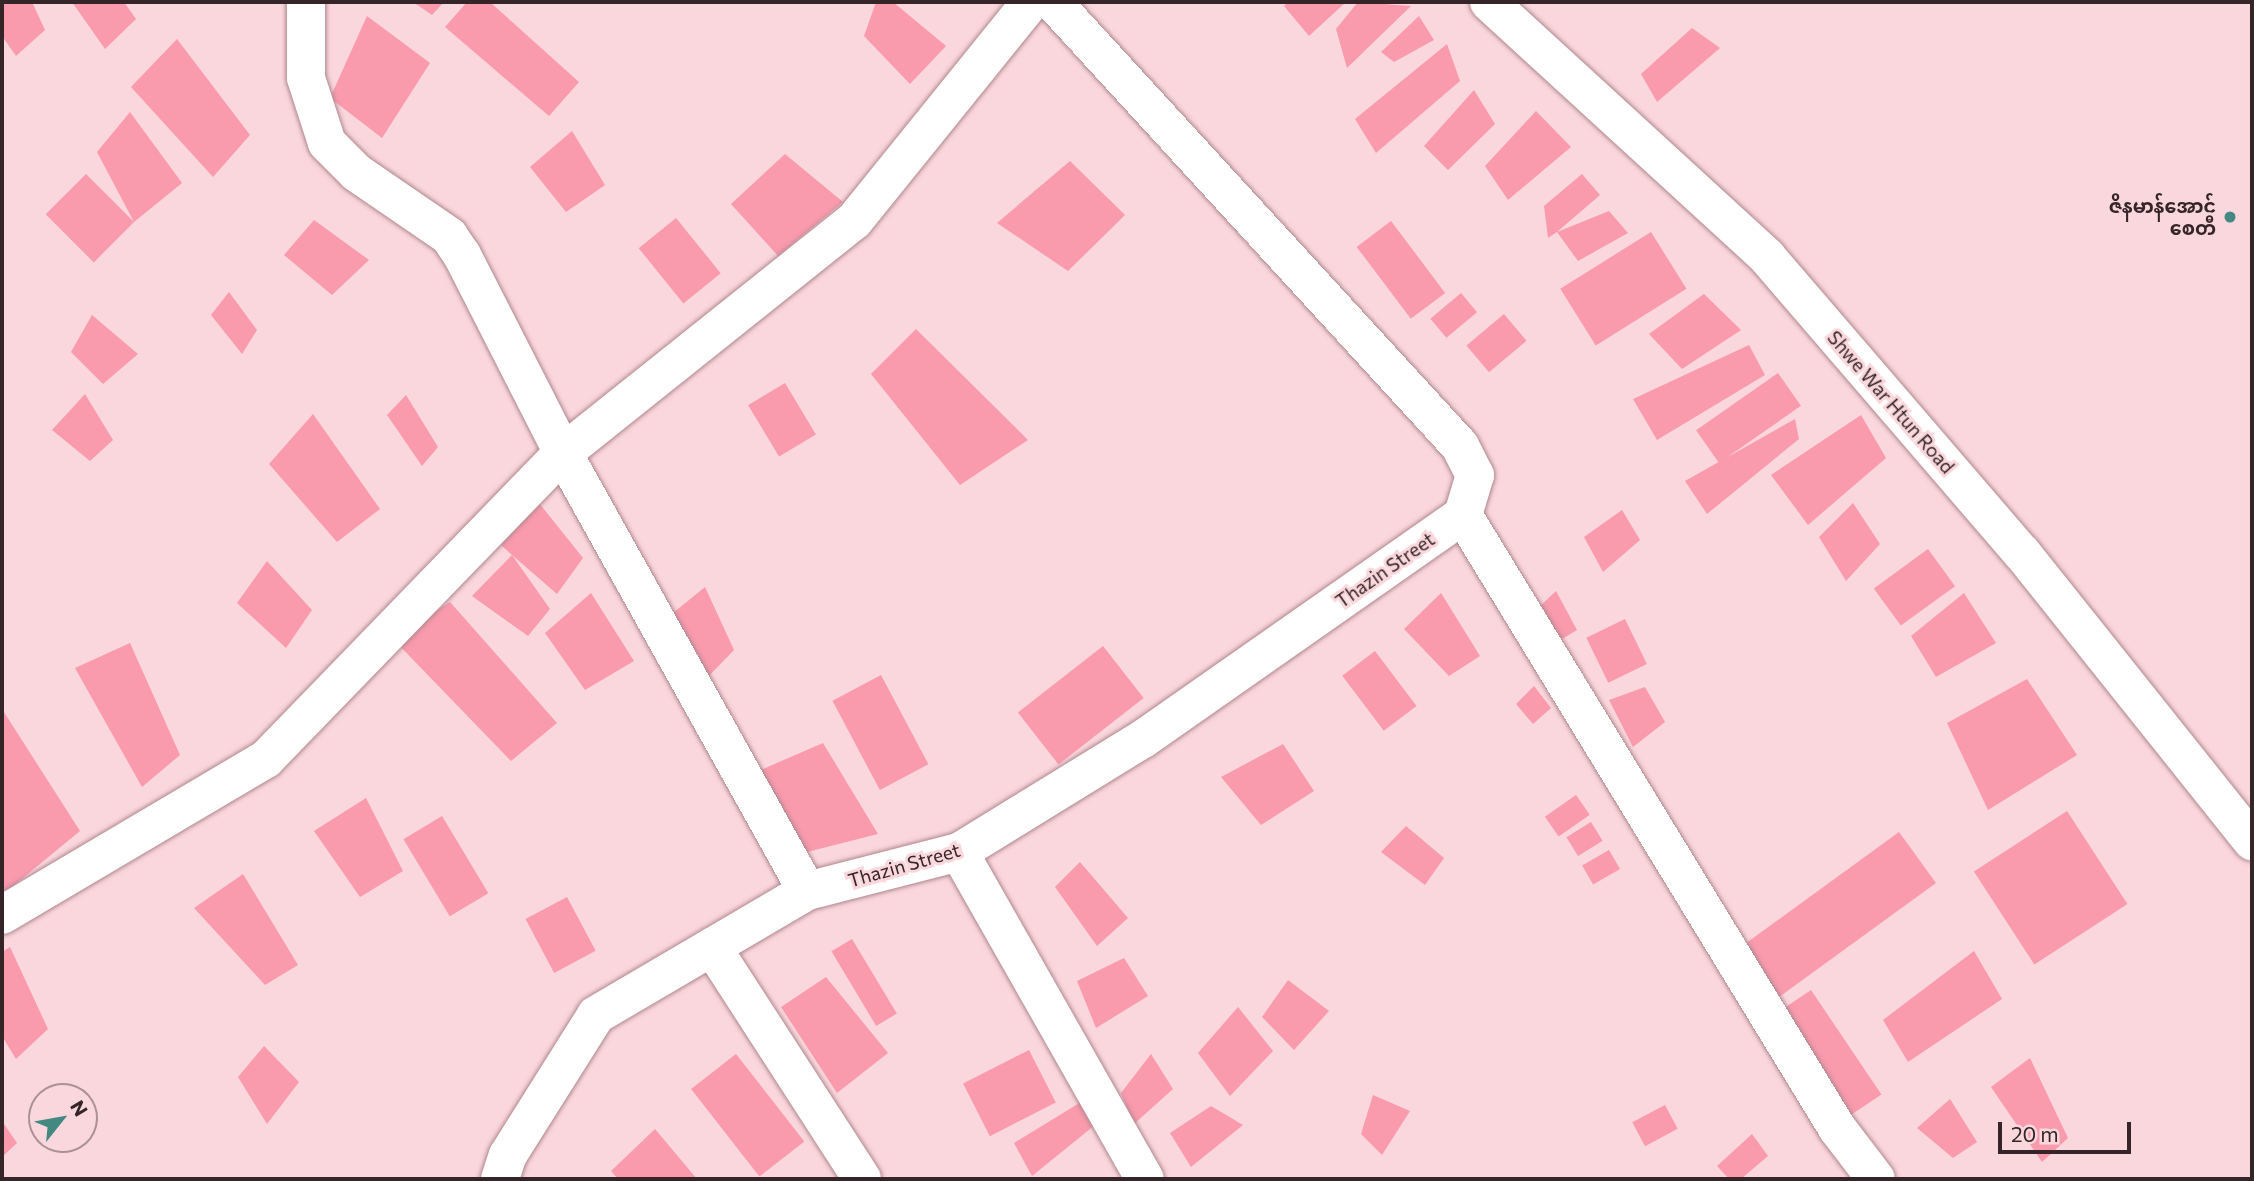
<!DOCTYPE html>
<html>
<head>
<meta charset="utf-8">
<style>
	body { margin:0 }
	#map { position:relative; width:2254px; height:1181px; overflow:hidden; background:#fad7dd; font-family:Commissioner,"Noto Sans Myanmar",sans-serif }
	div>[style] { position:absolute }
	.building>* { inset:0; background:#f99aad; transform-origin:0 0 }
	.roads { filter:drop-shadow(0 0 2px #af878e) drop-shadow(0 0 2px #af878e) }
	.minor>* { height:38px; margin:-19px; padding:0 19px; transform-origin:19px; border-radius:19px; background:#fff }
	.dots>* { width:19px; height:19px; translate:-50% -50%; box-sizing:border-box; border:4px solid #fad7dd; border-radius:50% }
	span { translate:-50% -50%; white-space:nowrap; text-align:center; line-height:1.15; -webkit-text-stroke:6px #fad7dd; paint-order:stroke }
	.poi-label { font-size:19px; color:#352528; font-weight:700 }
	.right { translate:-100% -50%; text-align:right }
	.street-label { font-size:19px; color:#352528 }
	.frame { position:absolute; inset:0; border:4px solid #352528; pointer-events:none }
	.north { position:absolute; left:28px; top:1083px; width:70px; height:70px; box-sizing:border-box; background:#fad7dd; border:2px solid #ab9095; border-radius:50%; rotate:59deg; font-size:19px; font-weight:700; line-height:28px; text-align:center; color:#352528 }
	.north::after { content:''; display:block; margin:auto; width:24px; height:32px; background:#438982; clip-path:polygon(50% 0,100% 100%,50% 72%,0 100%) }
	.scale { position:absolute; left:1998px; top:1122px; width:133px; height:32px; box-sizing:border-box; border:4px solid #352528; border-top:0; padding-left:9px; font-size:21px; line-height:24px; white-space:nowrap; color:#352528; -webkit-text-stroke:5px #fad7dd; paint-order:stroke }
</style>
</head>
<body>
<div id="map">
	<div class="building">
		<div style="clip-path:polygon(2px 2px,32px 2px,45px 30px,16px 56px,2px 36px)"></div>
		<div style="clip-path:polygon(72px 2px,124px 2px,136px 19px,105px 49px)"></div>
		<div style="clip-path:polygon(413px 2px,444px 2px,432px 15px)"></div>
		<div style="clip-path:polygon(467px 2px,490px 2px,579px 82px,549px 116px,445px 27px)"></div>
		<div style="clip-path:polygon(876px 2px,893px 2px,946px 46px,910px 84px,864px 36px)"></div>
		<div style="clip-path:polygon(1288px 2px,1346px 2px,1309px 36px,1284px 6px)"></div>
		<div style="clip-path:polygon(1358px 2px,1411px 6px,1347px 68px,1336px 29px)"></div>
		<div style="clip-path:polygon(367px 16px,430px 63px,382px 138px,330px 98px)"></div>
		<div style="clip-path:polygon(1419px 16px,1434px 40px,1394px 62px,1381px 52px)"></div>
		<div style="clip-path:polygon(1692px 28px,1720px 48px,1657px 102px,1641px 74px)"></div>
		<div style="clip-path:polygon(177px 39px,250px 135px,213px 177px,131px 87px)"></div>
		<div style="clip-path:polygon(1447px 44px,1460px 81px,1376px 153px,1355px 119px)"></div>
		<div style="clip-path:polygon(1474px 90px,1495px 124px,1448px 170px,1424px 146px)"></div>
		<div style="clip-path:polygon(1536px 111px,1571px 147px,1508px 200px,1485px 166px)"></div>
		<div style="clip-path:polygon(130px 112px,182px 183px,134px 222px,97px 152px)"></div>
		<div style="clip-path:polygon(572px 131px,605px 185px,566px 212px,530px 167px)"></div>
		<div style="clip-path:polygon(785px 154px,843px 202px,778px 256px,731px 204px)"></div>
		<div style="clip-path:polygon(1070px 161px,1125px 215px,1068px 271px,997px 223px)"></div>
		<div style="left:86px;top:174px;width:68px;height:57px;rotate:45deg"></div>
		<div style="clip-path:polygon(1582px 174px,1600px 195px,1557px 232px,1609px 211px,1628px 233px,1578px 261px,1557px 232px,1548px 238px,1544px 206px)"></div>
		<div style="left:676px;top:218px;width:71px;height:48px;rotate:51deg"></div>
		<div style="clip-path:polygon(314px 220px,369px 260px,332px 295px,284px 255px)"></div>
		<div style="left:1391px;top:221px;width:90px;height:43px;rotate:53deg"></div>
		<div style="left:1651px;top:232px;width:67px;height:107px;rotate:58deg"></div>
		<div style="clip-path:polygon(229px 292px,257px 330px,242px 354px,211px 315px)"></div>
		<div style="left:1461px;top:293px;width:25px;height:40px;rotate:50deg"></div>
		<div style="clip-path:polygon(1704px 294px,1741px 330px,1682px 369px,1649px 334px)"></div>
		<div style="left:1504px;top:314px;width:35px;height:49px;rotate:50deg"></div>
		<div style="clip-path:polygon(92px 315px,138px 354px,103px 384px,71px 352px)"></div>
		<div style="clip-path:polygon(916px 329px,1028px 440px,960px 485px,871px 374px)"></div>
		<div style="clip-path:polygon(1749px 345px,1765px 375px,1657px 440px,1633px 399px)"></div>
		<div style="left:1778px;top:373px;width:40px;height:100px;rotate:55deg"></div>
		<div style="left:785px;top:383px;width:60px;height:43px;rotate:59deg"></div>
		<div style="clip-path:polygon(85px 394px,113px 440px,90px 461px,52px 430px)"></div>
		<div style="clip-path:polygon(406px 395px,438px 447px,422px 466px,387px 415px)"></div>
		<div style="clip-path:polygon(313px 414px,380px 509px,337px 542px,269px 464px)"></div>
		<div style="clip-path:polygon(1861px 415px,1886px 458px,1808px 525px,1771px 475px)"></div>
		<div style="clip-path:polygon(1795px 419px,1799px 439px,1707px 514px,1685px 481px)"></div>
		<div style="clip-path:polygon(539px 503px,583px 558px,557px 594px,512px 555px,550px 609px,528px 636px,472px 596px,512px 555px,501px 545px)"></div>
		<div style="clip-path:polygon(1853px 503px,1880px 544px,1846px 581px,1819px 537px)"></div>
		<div style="clip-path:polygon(1622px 510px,1640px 540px,1603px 572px,1584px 537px)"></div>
		<div style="left:1928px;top:549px;width:46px;height:67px;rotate:54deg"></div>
		<div style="clip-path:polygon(267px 561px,312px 610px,286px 648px,237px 603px)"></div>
		<div style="clip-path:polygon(705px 587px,734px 650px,704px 681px,662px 622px)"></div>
		<div style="clip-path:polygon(1556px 591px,1577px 630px,1557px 642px,1536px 610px)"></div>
		<div style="clip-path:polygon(591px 593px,634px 661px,585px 690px,545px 633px)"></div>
		<div style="clip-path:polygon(1441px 593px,1480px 656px,1449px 676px,1404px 629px)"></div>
		<div style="clip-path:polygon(1964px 593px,1996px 643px,1936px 677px,1911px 636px)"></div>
		<div style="clip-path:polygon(450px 602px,557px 723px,511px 761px,393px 639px)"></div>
		<div style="left:1625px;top:619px;width:50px;height:43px;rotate:64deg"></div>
		<div style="clip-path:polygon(130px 643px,180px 755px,142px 787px,75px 668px)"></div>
		<div style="left:1103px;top:646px;width:66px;height:108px;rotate:52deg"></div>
		<div style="left:1375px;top:651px;width:69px;height:41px;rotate:53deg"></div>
		<div style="left:881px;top:675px;width:101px;height:55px;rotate:62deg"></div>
		<div style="clip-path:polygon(2027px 679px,2077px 755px,1988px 810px,1947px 723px)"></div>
		<div style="clip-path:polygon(1534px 686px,1551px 708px,1533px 724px,1516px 704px)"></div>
		<div style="clip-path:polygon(1645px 687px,1665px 722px,1633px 747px,1609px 700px)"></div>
		<div style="clip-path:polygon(2px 709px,80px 831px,6px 892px,2px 885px)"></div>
		<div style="clip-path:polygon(823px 743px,878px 834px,803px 853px,756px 772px)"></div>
		<div style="clip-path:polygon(1283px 744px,1314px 791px,1261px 825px,1221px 777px)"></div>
		<div style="left:1576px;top:795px;width:24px;height:38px;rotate:55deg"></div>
		<div style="clip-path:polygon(366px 798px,403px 871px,360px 897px,314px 831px)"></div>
		<div style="left:2067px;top:811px;width:111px;height:111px;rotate:57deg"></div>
		<div style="left:442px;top:816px;width:90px;height:45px;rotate:59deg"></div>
		<div style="left:1591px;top:822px;width:22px;height:29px;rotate:58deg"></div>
		<div style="clip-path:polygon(1406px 826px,1444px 858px,1425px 885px,1381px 852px)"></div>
		<div style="left:1899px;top:832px;width:63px;height:202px;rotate:54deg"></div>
		<div style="left:1609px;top:850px;width:22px;height:31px;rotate:60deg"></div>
		<div style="clip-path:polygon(1080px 862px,1128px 918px,1097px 946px,1055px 887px)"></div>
		<div style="clip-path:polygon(243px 874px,298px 965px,265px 985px,194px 908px)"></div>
		<div style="left:567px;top:897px;width:61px;height:47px;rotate:62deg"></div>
		<div style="left:852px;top:939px;width:87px;height:24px;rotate:59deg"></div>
		<div style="clip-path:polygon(10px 947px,48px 1029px,16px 1059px,2px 1036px,2px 952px)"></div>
		<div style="clip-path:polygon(1974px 951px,2002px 999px,1908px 1062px,1883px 1020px)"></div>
		<div style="clip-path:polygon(1124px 958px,1148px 996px,1096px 1028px,1077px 981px)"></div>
		<div style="clip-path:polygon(826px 977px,888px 1053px,837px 1093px,781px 1007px)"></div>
		<div style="clip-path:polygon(1288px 980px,1329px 1011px,1294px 1050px,1262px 1017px)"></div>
		<div style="left:1811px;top:990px;width:126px;height:45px;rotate:56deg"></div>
		<div style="clip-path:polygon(1238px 1007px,1273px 1051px,1230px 1096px,1198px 1053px)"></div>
		<div style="clip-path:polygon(264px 1046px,299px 1082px,267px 1124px,238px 1077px)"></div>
		<div style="left:1029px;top:1050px;width:59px;height:74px;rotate:63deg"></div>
		<div style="left:736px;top:1054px;width:111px;height:57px;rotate:52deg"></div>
		<div style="clip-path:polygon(1151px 1054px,1173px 1089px,1134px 1124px,1121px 1093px)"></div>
		<div style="clip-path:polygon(2030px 1058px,2068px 1138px,2042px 1162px,1991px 1087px)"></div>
		<div style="clip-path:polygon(1373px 1095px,1410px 1111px,1382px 1155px,1361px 1134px)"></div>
		<div style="clip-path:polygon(1950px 1099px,1977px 1142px,1953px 1158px,1917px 1128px)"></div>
		<div style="clip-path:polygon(1081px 1102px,1095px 1125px,1032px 1176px,1014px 1143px)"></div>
		<div style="left:1665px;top:1105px;width:27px;height:37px;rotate:62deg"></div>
		<div style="clip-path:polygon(1211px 1106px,1243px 1125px,1191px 1167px,1170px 1133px)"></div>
		<div style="clip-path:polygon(2px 1121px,17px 1143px,2px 1157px)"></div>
		<div style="clip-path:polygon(655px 1129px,697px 1179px,618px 1179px,611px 1171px)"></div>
		<div style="clip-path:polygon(1752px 1134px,1768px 1156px,1741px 1179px,1729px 1179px,1717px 1166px)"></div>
	</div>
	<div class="roads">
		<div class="minor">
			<div style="left:306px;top:2px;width:76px;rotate:90deg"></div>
			<div style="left:306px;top:78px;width:68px;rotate:72.1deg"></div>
			<div style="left:327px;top:143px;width:42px;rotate:45deg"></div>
			<div style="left:357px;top:173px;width:112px;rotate:34.4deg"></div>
			<div style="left:449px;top:236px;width:23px;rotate:56deg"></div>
			<div style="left:462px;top:255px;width:222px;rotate:63deg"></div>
			<div style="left:563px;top:453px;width:501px;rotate:60.88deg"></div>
			<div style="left:1053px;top:2px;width:602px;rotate:47.49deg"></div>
			<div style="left:1460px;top:446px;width:33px;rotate:63deg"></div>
			<div style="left:1475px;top:475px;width:42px;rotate:106.7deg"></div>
			<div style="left:1463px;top:515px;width:718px;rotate:58.61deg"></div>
			<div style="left:1837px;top:1128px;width:64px;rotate:52.6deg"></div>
			<div style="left:1489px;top:2px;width:377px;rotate:42.5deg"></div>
			<div style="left:1767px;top:257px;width:391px;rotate:49.3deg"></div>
			<div style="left:2022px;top:553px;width:369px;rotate:51.4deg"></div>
			<div style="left:959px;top:852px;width:376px;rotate:60.4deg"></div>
			<div style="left:2px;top:915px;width:307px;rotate:-30.6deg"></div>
			<div style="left:266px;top:759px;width:426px;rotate:-45.9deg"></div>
			<div style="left:563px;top:453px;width:372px;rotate:-38.6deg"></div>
			<div style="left:854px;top:221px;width:282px;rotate:-51.1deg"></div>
			<div style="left:712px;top:947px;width:276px;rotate:57.1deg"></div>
			<div style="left:500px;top:1179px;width:25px;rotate:-72deg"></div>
			<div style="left:508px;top:1155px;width:165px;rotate:-57.8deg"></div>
			<div style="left:596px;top:1015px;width:245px;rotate:-30.4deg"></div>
			<div style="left:807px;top:891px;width:157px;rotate:-14.4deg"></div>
			<div style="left:959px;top:852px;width:216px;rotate:-31.6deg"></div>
			<div style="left:1143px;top:739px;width:391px;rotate:-35deg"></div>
		</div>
	</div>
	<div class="dots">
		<div style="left:2230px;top:217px;background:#438982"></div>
	</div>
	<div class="poi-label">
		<span class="right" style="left:2216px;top:217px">ဇိနမာန်အောင်<br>စေတီ</span>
	</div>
	<div class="street-label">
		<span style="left:1891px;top:402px;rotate:49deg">Shwe War Htun Road</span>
		<span style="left:1385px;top:570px;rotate:-35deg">Thazin Street</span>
		<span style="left:904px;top:865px;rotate:-16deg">Thazin Street</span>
	</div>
	<div class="frame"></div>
	<div class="north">N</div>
	<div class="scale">20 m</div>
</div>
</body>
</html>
